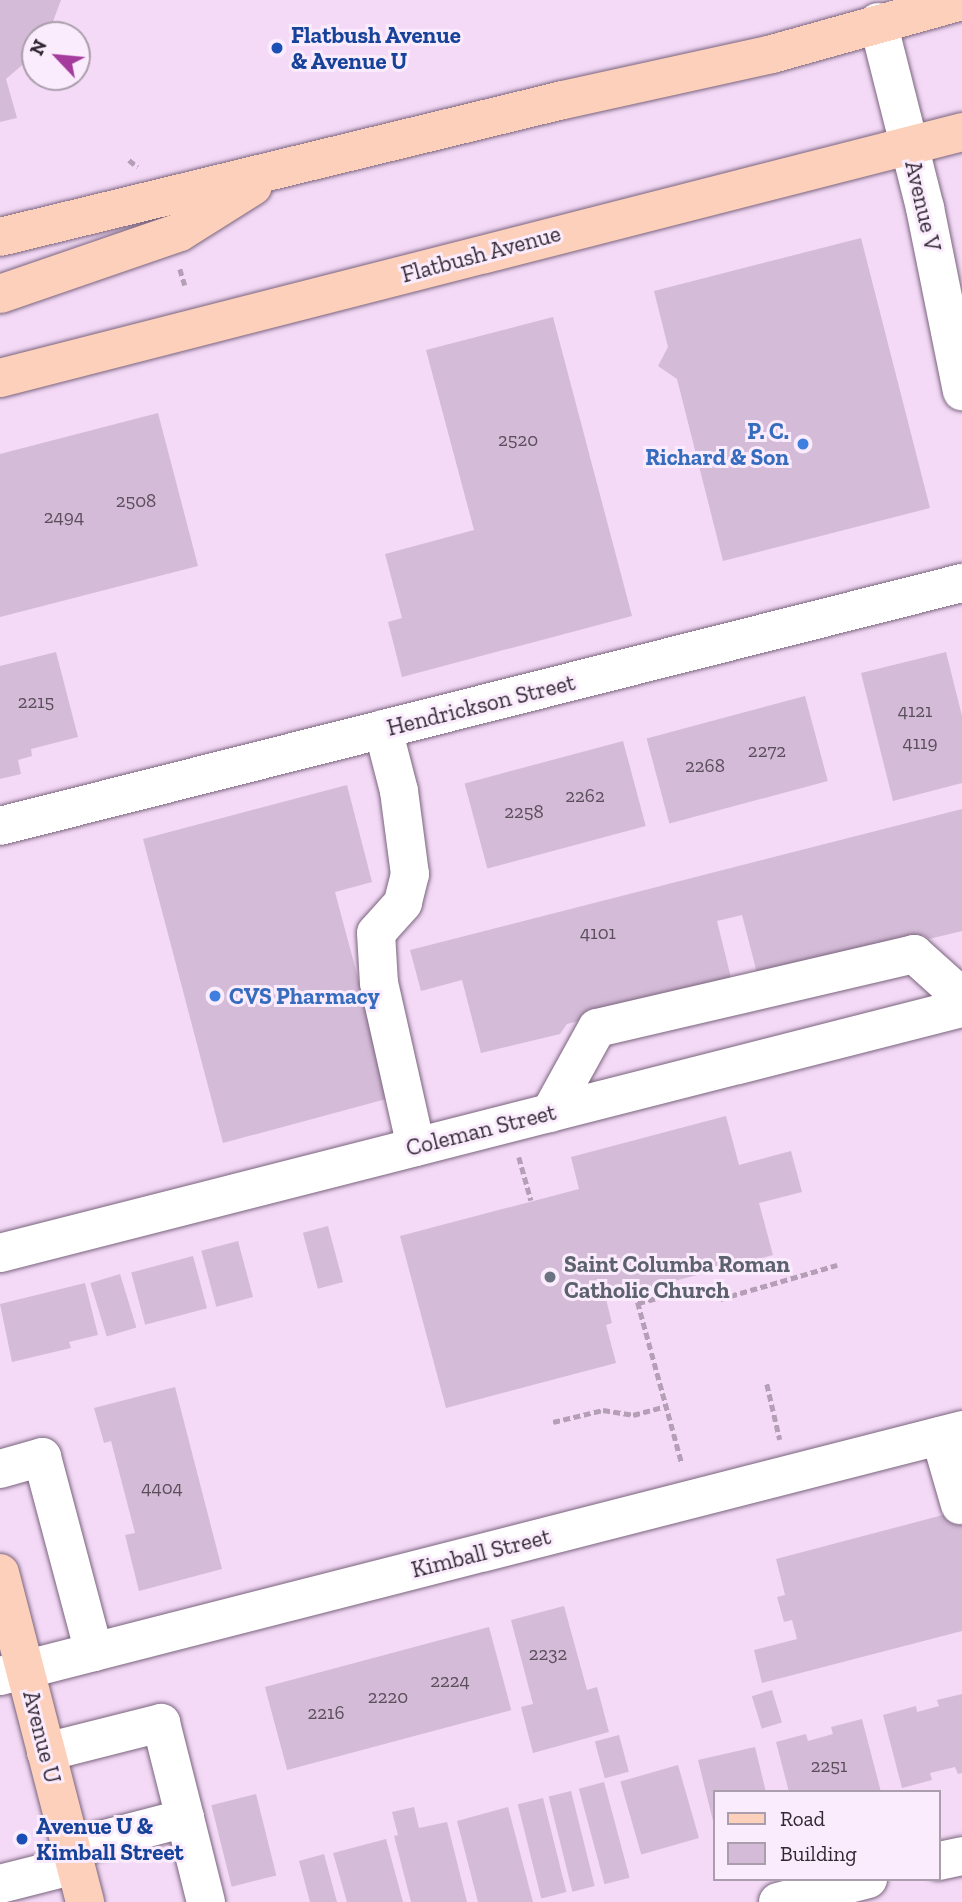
<!DOCTYPE html>
<html>
<head>
<meta charset="utf-8">
<style>
	body { margin:0 }
	#map { position:relative; width:962px; height:1902px; overflow:hidden; background:#f4daf7; font-family:"Zilla Slab",serif }
	div>[style] { position:absolute }
	.building>* { inset:0; background:#d4bbd7; transform-origin:0 0 }
	.path>* { height:4.5px; margin-top:-2.25px; transform-origin:0; background:repeating-linear-gradient(90deg,#b49fb6 0 7px,transparent 0 10.5px) }
	.roads { filter:drop-shadow(0 0 2px #7a647d) drop-shadow(0 0 2px #7a647d) }
	.minor>* { height:38px; margin:-19px; padding:0 19px; transform-origin:19px; border-radius:19px; background:#fff }
	.major>* { height:38px; margin:-19px; padding:0 19px; transform-origin:19px; border-radius:19px; background:#fdd0bb }
	.dots>* { width:19px; height:19px; translate:-50% -50%; box-sizing:border-box; border:4px solid #fbecfd; border-radius:50% }
	span { translate:-50% -50%; white-space:nowrap; text-align:center; line-height:1.15; -webkit-text-stroke:6px #fbecfd; paint-order:stroke }
	.number-label { font-size:19px; color:#5a4d5c }
	.number-label span { -webkit-text-stroke-width:0 }
	.transit-label { font-size:23px; color:#164399; font-weight:700 }
	.left { translate:0 -50%; text-align:left }
	.street-label { font-size:23px; color:#322833 }
	.shop-label { font-size:23px; color:#366cbe; font-weight:700 }
	.right { translate:-100% -50%; text-align:right }
	.worship-label { font-size:23px; color:#5b616d; font-weight:700 }
	.legend { position:absolute; left:713px; top:1790px; width:228px; height:91px; box-sizing:border-box; background:#fbecfd; border:2px solid #ab9eac; margin:0; padding:9px 12px; list-style:none; font-size:21px; color:#322833 }
	.legend li { display:flex; align-items:center; gap:14px; height:35px }
	.legend b { width:35px; border:2px solid #ab9eac }
	.north { position:absolute; left:21px; top:21px; width:70px; height:70px; box-sizing:border-box; background:#fbecfd; border:2px solid #ab9eac; border-radius:50%; rotate:296deg; font-size:19px; font-weight:700; line-height:28px; text-align:center; color:#322833 }
	.north::after { content:''; display:block; margin:auto; width:24px; height:32px; background:#a53b9c; clip-path:polygon(50% 0,100% 100%,50% 72%,0 100%) }
</style>
</head>
<body>
<div id="map">
	<div class="building">
		<div style="clip-path:polygon(0 0,61px 0,48px 35px,35px 35px,35px 54px,6px 79px,17px 118px,0 122px)"></div>
		<div style="clip-path:polygon(861px 238px,930px 508px,723px 561px,677px 379px,658px 366px,668px 347px,654px 291px)"></div>
		<div style="clip-path:polygon(553px 317px,632px 616px,402px 677px,388px 622px,402px 618px,385px 554px,474px 530px,426px 350px)"></div>
		<div style="clip-path:polygon(158px 413px,198px 566px,0 617px,0 454px)"></div>
		<div style="clip-path:polygon(56px 652px,78px 737px,31px 749px,32px 756px,18px 760px,21px 774px,0 779px,0 666px)"></div>
		<div style="clip-path:polygon(946px 652px,962px 716px,962px 783px,893px 801px,861px 673px)"></div>
		<div style="left:805px;top:696px;width:88px;height:164px;rotate:75deg"></div>
		<div style="left:623px;top:741px;width:88px;height:164px;rotate:75deg"></div>
		<div style="clip-path:polygon(347px 785px,372px 882px,335px 892px,390px 1098px,223px 1143px,143px 839px)"></div>
		<div style="clip-path:polygon(962px 809px,962px 931px,929px 939px,923px 935px,758px 977px,742px 915px,717px 921px,732px 982px,567px 1024px,560px 1034px,481px 1053px,462px 980px,421px 991px,410px 950px)"></div>
		<div style="clip-path:polygon(726px 1116px,739px 1165px,791px 1151px,802px 1192px,759px 1203px,773px 1255px,606px 1299px,612px 1323px,606px 1325px,616px 1363px,446px 1408px,400px 1236px,579px 1189px,571px 1157px)"></div>
		<div style="left:328px;top:1226px;width:58px;height:26px;rotate:75deg"></div>
		<div style="left:238px;top:1241px;width:58px;height:38px;rotate:75deg"></div>
		<div style="left:193px;top:1256px;width:54px;height:64px;rotate:75deg"></div>
		<div style="left:120px;top:1274px;width:56px;height:31px;rotate:73deg"></div>
		<div style="clip-path:polygon(85px 1283px,98px 1335px,69px 1342px,71px 1348px,12px 1362px,0 1304px)"></div>
		<div style="clip-path:polygon(175px 1387px,222px 1569px,139px 1591px,125px 1535px,135px 1533px,111px 1441px,104px 1443px,94px 1408px)"></div>
		<div style="clip-path:polygon(962px 1510px,962px 1631px,762px 1683px,754px 1650px,797px 1639px,792px 1620px,784px 1622px,777px 1597px,785px 1595px,776px 1559px)"></div>
		<div style="clip-path:polygon(564px 1606px,587px 1690px,597px 1687px,609px 1732px,533px 1753px,521px 1707px,533px 1704px,511px 1620px)"></div>
		<div style="left:489px;top:1627px;width:86px;height:232px;rotate:75deg"></div>
		<div style="left:772px;top:1690px;width:34px;height:21px;rotate:73deg"></div>
		<div style="clip-path:polygon(962px 1694px,962px 1773px,958px 1774px,955px 1767px,930px 1773px,932px 1780px,902px 1788px,883px 1715px,916px 1706px,917px 1712px,939px 1706px,937px 1700px)"></div>
		<div style="clip-path:polygon(862px 1719px,881px 1792px,789px 1792px,776px 1742px,806px 1734px,808px 1741px,833px 1734px,831px 1727px)"></div>
		<div style="left:619px;top:1735px;width:38px;height:25px;rotate:75deg"></div>
		<div style="clip-path:polygon(755px 1747px,766px 1792px,715px 1792px,714px 1825px,698px 1760px)"></div>
		<div style="left:678px;top:1765px;width:76px;height:60px;rotate:74deg"></div>
		<div style="left:604px;top:1782px;width:99px;height:26px;rotate:75deg"></div>
		<div style="left:571px;top:1791px;width:98px;height:23px;rotate:76deg"></div>
		<div style="left:256px;top:1794px;width:84px;height:46px;rotate:76deg"></div>
		<div style="left:543px;top:1798px;width:97px;height:26px;rotate:76deg"></div>
		<div style="clip-path:polygon(414px 1807px,419px 1828px,447px 1822px,467px 1902px,411px 1902px,394px 1836px,398px 1835px,392px 1812px)"></div>
		<div style="clip-path:polygon(508px 1807px,533px 1902px,478px 1902px,457px 1821px)"></div>
		<div style="clip-path:polygon(386px 1839px,403px 1902px,347px 1902px,333px 1853px)"></div>
		<div style="clip-path:polygon(324px 1854px,337px 1902px,310px 1902px,299px 1861px)"></div>
	</div>
	<div class="path">
		<div style="left:129px;top:160px;width:11px;rotate:38deg"></div>
		<div style="left:180px;top:269px;width:17px;rotate:73deg"></div>
		<div style="left:519px;top:1157px;width:45px;rotate:74.4deg"></div>
		<div style="left:635px;top:1292px;width:178px;rotate:74.7deg"></div>
		<div style="left:638px;top:1303px;width:67px;rotate:-14.7deg"></div>
		<div style="left:703px;top:1286px;width:21px;rotate:37deg"></div>
		<div style="left:720px;top:1299px;width:122px;rotate:-16.2deg"></div>
		<div style="left:767px;top:1384px;width:57px;rotate:76.9deg"></div>
		<div style="left:553px;top:1422px;width:51px;rotate:-13.5deg"></div>
		<div style="left:603px;top:1410px;width:30px;rotate:9deg"></div>
		<div style="left:633px;top:1415px;width:34px;rotate:-15deg"></div>
	</div>
	<div class="roads">
		<div class="minor">
			<div style="left:878px;top:22px;width:192px;rotate:75.8deg"></div>
			<div style="left:925px;top:208px;width:187px;rotate:78.6deg"></div>
			<div style="left:383px;top:729px;width:64px;rotate:75.5deg"></div>
			<div style="left:399px;top:791px;width:84px;rotate:82.5deg"></div>
			<div style="left:410px;top:874px;width:30px;rotate:104deg"></div>
			<div style="left:403px;top:903px;width:40px;rotate:132deg"></div>
			<div style="left:376px;top:933px;width:50px;rotate:86.6deg"></div>
			<div style="left:379px;top:983px;width:168px;rotate:77.3deg"></div>
			<div style="left:0;top:826px;width:992px;rotate:-14.18deg"></div>
			<div style="left:550px;top:1113px;width:97px;rotate:-61.1deg"></div>
			<div style="left:597px;top:1028px;width:326px;rotate:-13.1deg"></div>
			<div style="left:914px;top:954px;width:64px;rotate:41.9deg"></div>
			<div style="left:0;top:1253px;width:993px;rotate:-14.29deg"></div>
			<div style="left:940px;top:1436px;width:72px;rotate:73.8deg"></div>
			<div style="left:0;top:1469px;width:44px;rotate:-15.9deg"></div>
			<div style="left:42px;top:1457px;width:202px;rotate:75.1deg"></div>
			<div style="left:0;top:1676px;width:993px;rotate:-14.34deg"></div>
			<div style="left:46px;top:1752px;width:119px;rotate:-14.2deg"></div>
			<div style="left:161px;top:1723px;width:98px;rotate:75.8deg"></div>
			<div style="left:71px;top:1848px;width:118px;rotate:-14.7deg"></div>
			<div style="left:185px;top:1818px;width:87px;rotate:76deg"></div>
			<div style="left:939px;top:1861px;width:24px;rotate:-12deg"></div>
			<div style="left:0;top:1884px;width:77px;rotate:-14.2deg"></div>
			<div style="left:778px;top:1902px;width:93px;rotate:-14.3deg"></div>
		</div>
		<div class="major">
			<div style="left:0;top:237px;width:579px;rotate:-13.68deg"></div>
			<div style="left:563px;top:100px;width:214px;rotate:-12.4deg"></div>
			<div style="left:772px;top:54px;width:197px;rotate:-15.6deg"></div>
			<div style="left:0;top:294px;width:190px;rotate:-19deg"></div>
			<div style="left:180px;top:232px;width:86px;rotate:-32.2deg"></div>
			<div style="left:0;top:378px;width:993px;rotate:-14.34deg"></div>
			<div style="left:0;top:1573px;width:340px;rotate:75.5deg"></div>
		</div>
	</div>
	<div class="dots">
		<div style="left:277px;top:48px;background:#1a4fb4"></div>
		<div style="left:803px;top:444px;background:#3f7fe0"></div>
		<div style="left:215px;top:996px;background:#3f7fe0"></div>
		<div style="left:550px;top:1277px;background:#6b7280"></div>
		<div style="left:22px;top:1839px;background:#1a4fb4"></div>
	</div>
	<div class="number-label">
		<span style="left:518px;top:440px">2520</span>
		<span style="left:136px;top:501px">2508</span>
		<span style="left:64px;top:517px">2494</span>
		<span style="left:36px;top:702px">2215</span>
		<span style="left:915px;top:711px">4121</span>
		<span style="left:920px;top:743px">4119</span>
		<span style="left:767px;top:751px">2272</span>
		<span style="left:705px;top:766px">2268</span>
		<span style="left:585px;top:796px">2262</span>
		<span style="left:524px;top:812px">2258</span>
		<span style="left:598px;top:933px">4101</span>
		<span style="left:162px;top:1488px">4404</span>
		<span style="left:548px;top:1654px">2232</span>
		<span style="left:450px;top:1681px">2224</span>
		<span style="left:388px;top:1697px">2220</span>
		<span style="left:326px;top:1713px">2216</span>
		<span style="left:829px;top:1766px">2251</span>
	</div>
	<div class="transit-label">
		<span class="left" style="left:291px;top:48px">Flatbush Avenue<br>&amp; Avenue U</span>
		<span class="left" style="left:36px;top:1839px">Avenue U &amp;<br>Kimball Street</span>
	</div>
	<div class="street-label">
		<span style="left:923px;top:206px;rotate:77deg">Avenue V</span>
		<span style="left:481px;top:254px;rotate:-15deg">Flatbush Avenue</span>
		<span style="left:481px;top:705px;rotate:-14deg">Hendrickson Street</span>
		<span style="left:481px;top:1130px;rotate:-14deg">Coleman Street</span>
		<span style="left:481px;top:1553px;rotate:-14deg">Kimball Street</span>
		<span style="left:42px;top:1737px;rotate:76deg">Avenue U</span>
	</div>
	<div class="shop-label">
		<span class="right" style="left:789px;top:444px">P. C.<br>Richard &amp; Son</span>
		<span class="left" style="left:229px;top:996px">CVS Pharmacy</span>
	</div>
	<div class="worship-label">
		<span class="left" style="left:564px;top:1277px">Saint Columba Roman<br>Catholic Church</span>
	</div>
	<ul class="legend">
	<li><b style="height:9px;background:#fdd0bb"></b>Road</li>
	<li><b style="height:19px;background:#d4bbd7"></b>Building</li>
	</ul>
	<div class="north">N</div>
</div>
</body>
</html>
